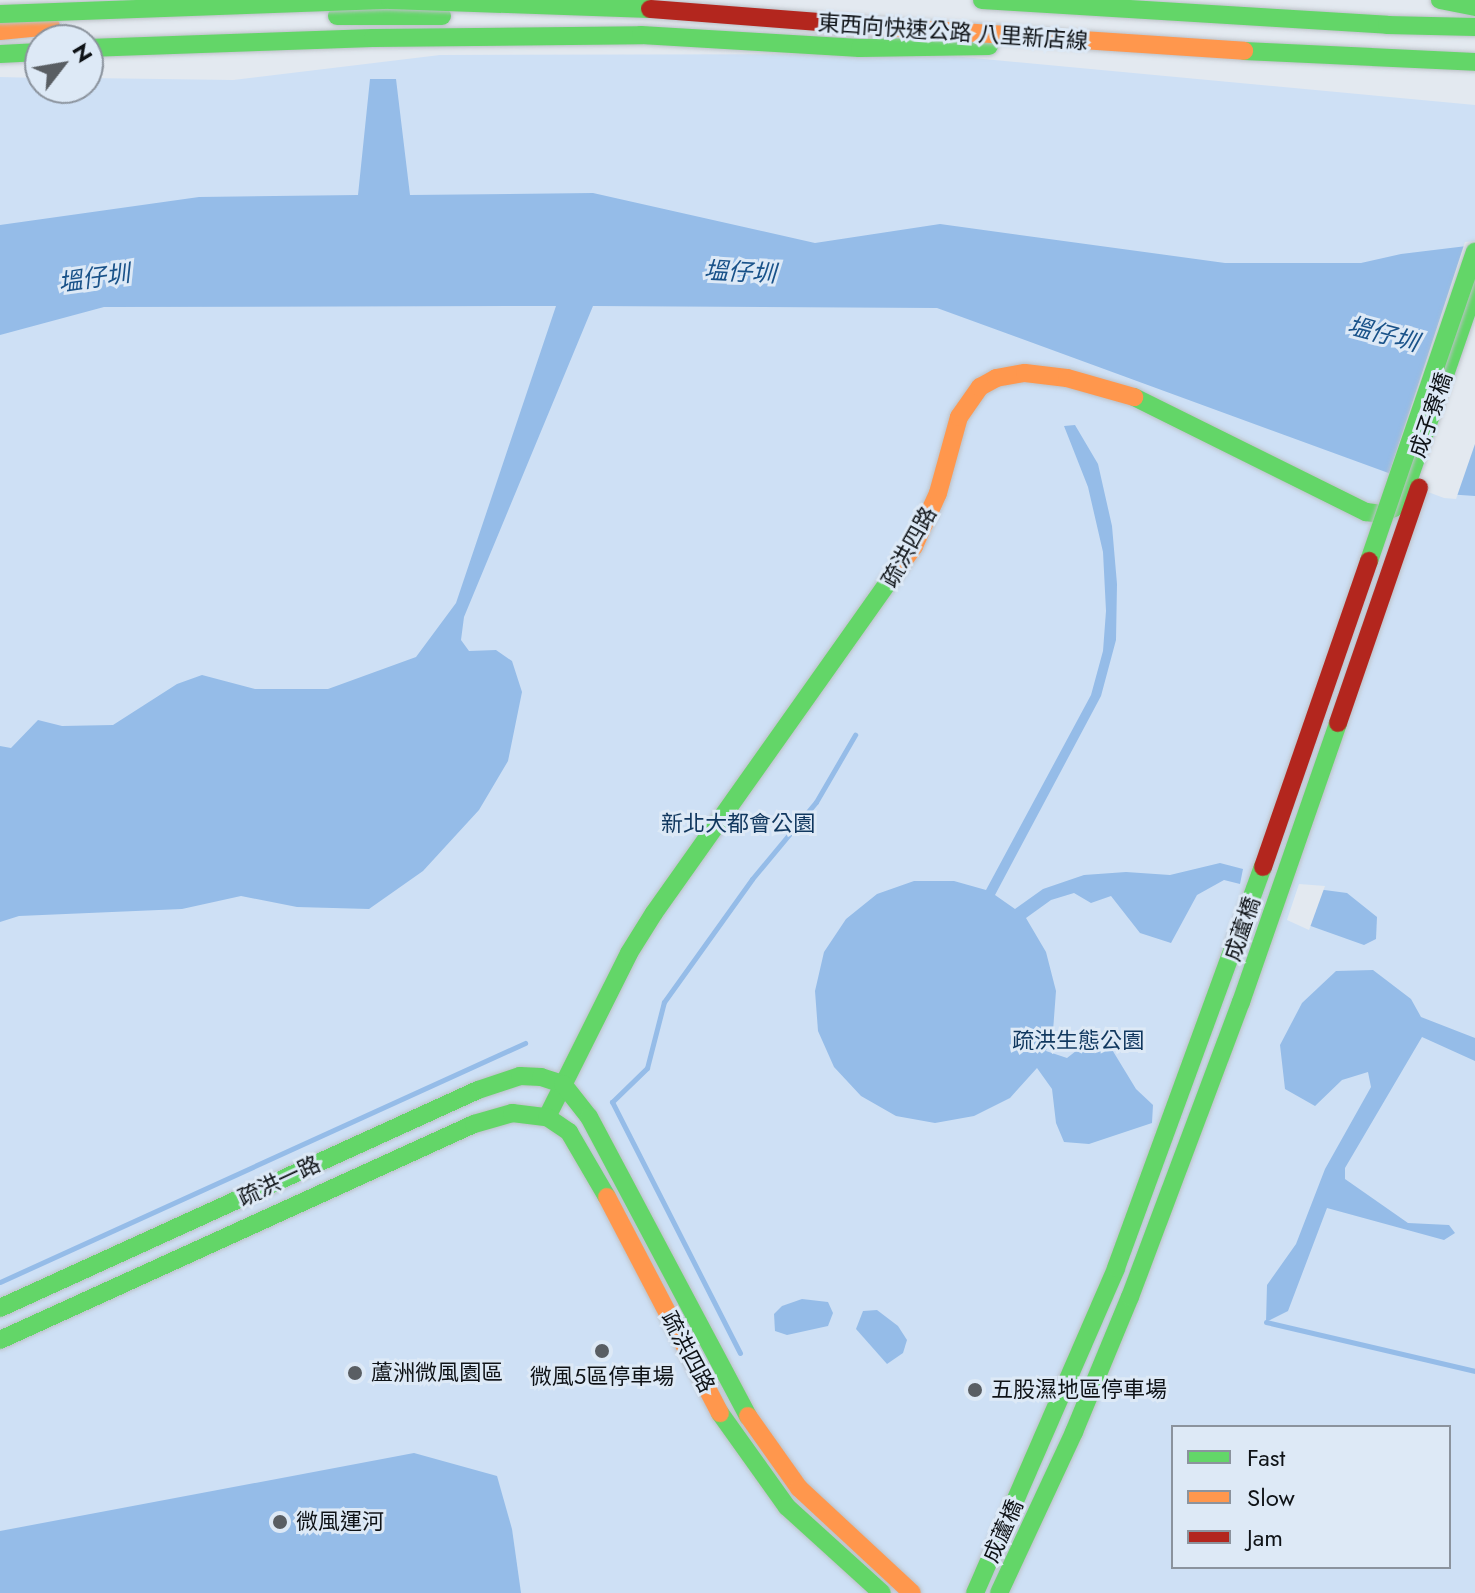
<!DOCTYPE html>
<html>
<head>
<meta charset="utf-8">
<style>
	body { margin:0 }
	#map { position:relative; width:1475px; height:1593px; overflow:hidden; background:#e3e9f0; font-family:Jost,"Noto Sans TC",sans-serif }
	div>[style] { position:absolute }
	.green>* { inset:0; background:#cee0f5 }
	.water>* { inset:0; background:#95bce8 }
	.pier>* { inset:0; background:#e3e9f0 }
	.stream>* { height:5px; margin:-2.5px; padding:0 2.5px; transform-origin:2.5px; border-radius:2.5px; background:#95bce8 }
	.roads { filter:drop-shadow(0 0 2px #bcc1c7) drop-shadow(0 0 2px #bcc1c7) }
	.fast>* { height:18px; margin:-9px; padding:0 9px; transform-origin:9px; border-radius:9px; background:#63d668 }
	.slow>* { height:18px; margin:-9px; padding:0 9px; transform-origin:9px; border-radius:9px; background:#ff974d }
	.jam>* { height:18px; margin:-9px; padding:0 9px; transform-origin:9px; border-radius:9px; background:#b3261e }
	.bridges { filter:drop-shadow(0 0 2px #bcc1c7) drop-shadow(0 0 2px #bcc1c7) }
	.fast-bridge>* { height:18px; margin:-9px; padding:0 9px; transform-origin:9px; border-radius:9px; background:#63d668 }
	.slow-bridge>* { height:18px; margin:-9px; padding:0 9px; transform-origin:9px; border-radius:9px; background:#ff974d }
	.jam-bridge>* { height:18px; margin:-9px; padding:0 9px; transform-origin:9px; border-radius:9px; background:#b3261e }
	.dots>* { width:22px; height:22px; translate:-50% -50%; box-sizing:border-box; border:4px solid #dde9f6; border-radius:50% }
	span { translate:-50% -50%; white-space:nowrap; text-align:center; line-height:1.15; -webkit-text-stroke:6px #dde9f6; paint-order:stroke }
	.street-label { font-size:22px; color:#0f1317 }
	.park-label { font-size:22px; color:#10375e }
	.poi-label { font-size:22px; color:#0f1317 }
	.left { translate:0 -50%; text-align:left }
	.water-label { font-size:24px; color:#195289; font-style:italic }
	.legend { position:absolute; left:1171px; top:1425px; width:280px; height:144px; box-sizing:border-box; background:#dde9f6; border:2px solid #8b939d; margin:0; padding:10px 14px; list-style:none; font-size:24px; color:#0f1317 }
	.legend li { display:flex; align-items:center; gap:16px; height:40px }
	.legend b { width:40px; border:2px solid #8b939d }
	.north { position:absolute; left:24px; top:24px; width:80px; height:80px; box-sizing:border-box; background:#dde9f6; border:2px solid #8b939d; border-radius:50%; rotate:59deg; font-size:22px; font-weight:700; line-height:32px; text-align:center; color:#0f1317 }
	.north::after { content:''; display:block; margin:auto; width:28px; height:36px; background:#595e63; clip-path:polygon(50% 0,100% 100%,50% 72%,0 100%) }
</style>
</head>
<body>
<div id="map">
	<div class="green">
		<div style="clip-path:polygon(evenodd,931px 54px,1475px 105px,1475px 1593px,0 1593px,0 77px,40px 78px,40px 88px,88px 88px,88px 78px,233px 80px,440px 55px,931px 54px,1173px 1427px,1449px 1427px,1449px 1567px,1173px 1567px,1173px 1427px)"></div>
	</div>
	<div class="water">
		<div style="clip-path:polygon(370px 79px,396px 79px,410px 195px,593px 193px,815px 243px,940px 224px,1225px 263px,1361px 263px,1401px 254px,1475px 245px,1475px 496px,1446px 494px,937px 308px,593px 306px,464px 617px,461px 640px,469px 651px,496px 650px,512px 661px,522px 692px,508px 761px,479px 810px,423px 871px,369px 909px,297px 907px,241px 896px,182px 909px,19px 916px,0 922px,0 746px,11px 748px,38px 720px,62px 726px,113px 725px,177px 684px,202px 675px,255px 689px,328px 689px,416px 657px,456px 603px,556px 306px,104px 307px,0 335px,0 225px,199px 197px,358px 195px)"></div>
		<div style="clip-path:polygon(1075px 425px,1098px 464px,1112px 526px,1117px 584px,1116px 640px,1101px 696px,995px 895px,1015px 909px,1043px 889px,1084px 875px,1126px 872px,1170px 875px,1220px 863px,1243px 869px,1240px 884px,1224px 880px,1197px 895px,1171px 943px,1140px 933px,1111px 896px,1091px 903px,1074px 893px,1051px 900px,1026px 918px,1046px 952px,1056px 991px,1053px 1031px,1046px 1051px,1067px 1058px,1094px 1037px,1108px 1043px,1136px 1089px,1153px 1105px,1152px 1123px,1089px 1144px,1064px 1142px,1056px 1123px,1052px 1089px,1037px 1068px,1010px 1098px,974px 1116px,935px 1123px,896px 1116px,861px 1096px,834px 1067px,818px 1031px,815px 991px,824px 952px,846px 919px,877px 894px,914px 881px,954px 881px,986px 890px,1091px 695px,1103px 651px,1106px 611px,1103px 552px,1088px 487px,1064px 426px)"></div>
		<div style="clip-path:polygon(1302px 887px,1347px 893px,1377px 917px,1376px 939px,1364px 945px,1291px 919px)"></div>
		<div style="clip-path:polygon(1373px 970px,1411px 999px,1421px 1017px,1475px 1038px,1475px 1061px,1422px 1037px,1345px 1168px,1345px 1179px,1408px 1223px,1449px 1225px,1455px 1233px,1444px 1240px,1327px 1208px,1288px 1311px,1266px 1322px,1267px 1285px,1296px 1244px,1325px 1169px,1371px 1087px,1368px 1072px,1342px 1080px,1315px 1106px,1285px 1089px,1280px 1045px,1302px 1003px,1336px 971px)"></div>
		<div style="clip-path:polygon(802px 1299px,828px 1302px,833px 1313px,828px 1326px,787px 1335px,775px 1331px,774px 1314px,782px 1306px)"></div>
		<div style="clip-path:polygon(877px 1310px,898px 1326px,907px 1340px,903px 1353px,887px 1364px,856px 1329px,863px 1311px)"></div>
		<div style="clip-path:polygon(414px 1453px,497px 1476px,512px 1529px,521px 1593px,0 1593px,0 1531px)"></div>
	</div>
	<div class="pier">
		<div style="clip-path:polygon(1475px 241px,1475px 444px,1456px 499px,1444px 498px,1388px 477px,1465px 242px)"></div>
		<div style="clip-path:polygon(1299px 884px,1325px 886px,1309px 930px,1287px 920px)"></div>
	</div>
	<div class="stream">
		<div style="left:0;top:1282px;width:577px;rotate:-24.48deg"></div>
		<div style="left:1266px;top:1322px;width:215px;rotate:13.2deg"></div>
		<div style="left:740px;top:1353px;width:282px;rotate:-117deg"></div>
		<div style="left:612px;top:1102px;width:49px;rotate:-44.2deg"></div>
		<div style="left:647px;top:1068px;width:68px;rotate:-75.6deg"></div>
		<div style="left:664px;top:1002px;width:151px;rotate:-54.4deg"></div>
		<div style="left:752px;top:879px;width:100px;rotate:-50.3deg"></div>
		<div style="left:816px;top:802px;width:78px;rotate:-59.8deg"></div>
	</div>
	<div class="roads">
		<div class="fast">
			<div style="left:982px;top:0;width:406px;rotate:3.5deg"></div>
			<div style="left:1387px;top:25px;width:88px;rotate:1.3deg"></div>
			<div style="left:1440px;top:0;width:36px;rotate:11deg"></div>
			<div style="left:337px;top:16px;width:105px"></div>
			<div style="left:88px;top:48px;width:285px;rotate:-2deg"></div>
			<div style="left:373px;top:38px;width:268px;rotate:-0.6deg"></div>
			<div style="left:641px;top:35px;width:219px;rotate:3.4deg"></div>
			<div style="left:860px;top:48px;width:129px;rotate:-0.9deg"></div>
			<div style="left:0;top:54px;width:40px;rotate:-2.9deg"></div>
			<div style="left:1134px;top:397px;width:259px;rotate:26.4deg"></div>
			<div style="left:1366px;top:512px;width:16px;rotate:7deg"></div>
			<div style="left:1382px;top:514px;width:13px;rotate:-27deg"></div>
			<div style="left:1394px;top:508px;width:15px;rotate:-53deg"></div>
			<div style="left:1403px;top:496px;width:220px;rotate:-70.9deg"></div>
			<div style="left:547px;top:1117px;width:183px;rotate:-63.4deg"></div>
			<div style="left:629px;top:953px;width:47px;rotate:-58deg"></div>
			<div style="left:654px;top:913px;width:424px;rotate:-54.7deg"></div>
			<div style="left:0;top:1308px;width:525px;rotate:-24.52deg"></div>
			<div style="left:478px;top:1090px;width:44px;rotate:-18.4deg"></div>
			<div style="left:520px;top:1076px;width:21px;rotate:3deg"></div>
			<div style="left:541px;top:1077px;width:23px;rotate:18deg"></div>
			<div style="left:563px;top:1084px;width:42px;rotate:51.8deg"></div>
			<div style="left:589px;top:1117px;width:339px;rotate:62deg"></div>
			<div style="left:0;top:1340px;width:521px;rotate:-24.5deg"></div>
			<div style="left:474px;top:1124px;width:40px;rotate:-16deg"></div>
			<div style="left:512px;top:1113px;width:35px;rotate:7deg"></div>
			<div style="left:547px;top:1117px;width:27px;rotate:34deg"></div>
			<div style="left:569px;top:1132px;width:75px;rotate:59.7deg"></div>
			<div style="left:720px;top:1413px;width:115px;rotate:54.5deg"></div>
			<div style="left:787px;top:1507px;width:128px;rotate:42.2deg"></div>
			<div style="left:999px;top:1593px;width:178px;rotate:-65deg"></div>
			<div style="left:1074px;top:1432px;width:146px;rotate:-67.5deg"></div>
			<div style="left:1130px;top:1297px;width:315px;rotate:-69.4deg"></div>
			<div style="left:1241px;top:1002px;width:295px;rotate:-70.8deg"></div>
		</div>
		<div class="slow">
			<div style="left:0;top:31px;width:51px;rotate:-5.6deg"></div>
			<div style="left:899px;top:567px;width:26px;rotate:-54deg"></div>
			<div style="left:914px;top:546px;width:58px;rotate:-65.6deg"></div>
			<div style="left:938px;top:493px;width:79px;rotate:-74.6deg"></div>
			<div style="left:959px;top:417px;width:37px;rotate:-55deg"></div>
			<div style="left:980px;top:387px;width:18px;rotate:-29deg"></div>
			<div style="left:996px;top:378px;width:29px;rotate:-10deg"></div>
			<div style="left:1025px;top:373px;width:42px;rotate:6.8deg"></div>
			<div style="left:1067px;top:378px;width:70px;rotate:15.8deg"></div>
			<div style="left:607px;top:1197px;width:244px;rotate:62.4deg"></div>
			<div style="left:748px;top:1416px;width:88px;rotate:54.7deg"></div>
			<div style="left:799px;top:1488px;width:154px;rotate:42.9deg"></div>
		</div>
		<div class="jam">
			<div style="left:1338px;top:723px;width:249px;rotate:-71deg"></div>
		</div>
	</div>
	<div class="bridges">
		<div class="fast-bridge">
			<div style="left:0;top:14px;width:390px;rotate:-2.1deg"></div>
			<div style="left:390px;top:0;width:260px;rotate:2deg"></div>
			<div style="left:1244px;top:51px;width:231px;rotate:2.7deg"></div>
			<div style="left:1369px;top:561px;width:327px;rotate:-71.1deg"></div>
			<div style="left:975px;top:1593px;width:354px;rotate:-66.5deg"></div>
			<div style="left:1116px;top:1268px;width:427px;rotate:-69.9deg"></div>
		</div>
		<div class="slow-bridge">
			<div style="left:871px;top:26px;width:374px;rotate:3.8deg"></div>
		</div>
		<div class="jam-bridge">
			<div style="left:650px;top:9px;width:222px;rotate:4.4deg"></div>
			<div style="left:1263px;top:867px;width:324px;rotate:-70.9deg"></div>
		</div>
	</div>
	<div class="dots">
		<div style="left:602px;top:1351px;background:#595e63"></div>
		<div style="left:355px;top:1373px;background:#595e63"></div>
		<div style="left:975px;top:1390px;background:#595e63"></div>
		<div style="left:280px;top:1522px;background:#595e63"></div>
	</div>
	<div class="street-label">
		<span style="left:953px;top:32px;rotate:4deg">東西向快速公路 八里新店線</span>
		<span style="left:1431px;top:415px;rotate:-71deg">成子寮橋</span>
		<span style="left:909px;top:547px;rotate:-61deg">疏洪四路</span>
		<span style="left:1242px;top:929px;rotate:-71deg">成蘆橋</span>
		<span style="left:279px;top:1181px;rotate:-25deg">疏洪一路</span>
		<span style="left:688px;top:1352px;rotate:62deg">疏洪四路</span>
		<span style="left:1003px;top:1531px;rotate:-66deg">成蘆橋</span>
	</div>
	<div class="park-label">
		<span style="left:738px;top:824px">新北大都會公園</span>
		<span style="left:1078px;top:1041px">疏洪生態公園</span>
	</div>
	<div class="poi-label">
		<span class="left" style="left:371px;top:1373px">蘆洲微風園區</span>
		<span style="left:602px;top:1377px">微風5區停車場</span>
		<span class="left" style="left:991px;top:1390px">五股濕地區停車場</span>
		<span class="left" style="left:296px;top:1522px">微風運河</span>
	</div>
	<div class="water-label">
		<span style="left:740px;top:272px;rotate:3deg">塭仔圳</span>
		<span style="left:94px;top:278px;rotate:-8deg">塭仔圳</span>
		<span style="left:1383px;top:334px;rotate:15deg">塭仔圳</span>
	</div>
	<ul class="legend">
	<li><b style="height:10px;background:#63d668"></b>Fast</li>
	<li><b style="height:10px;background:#ff974d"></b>Slow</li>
	<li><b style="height:10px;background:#b3261e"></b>Jam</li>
	</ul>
	<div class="north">N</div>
</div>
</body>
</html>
